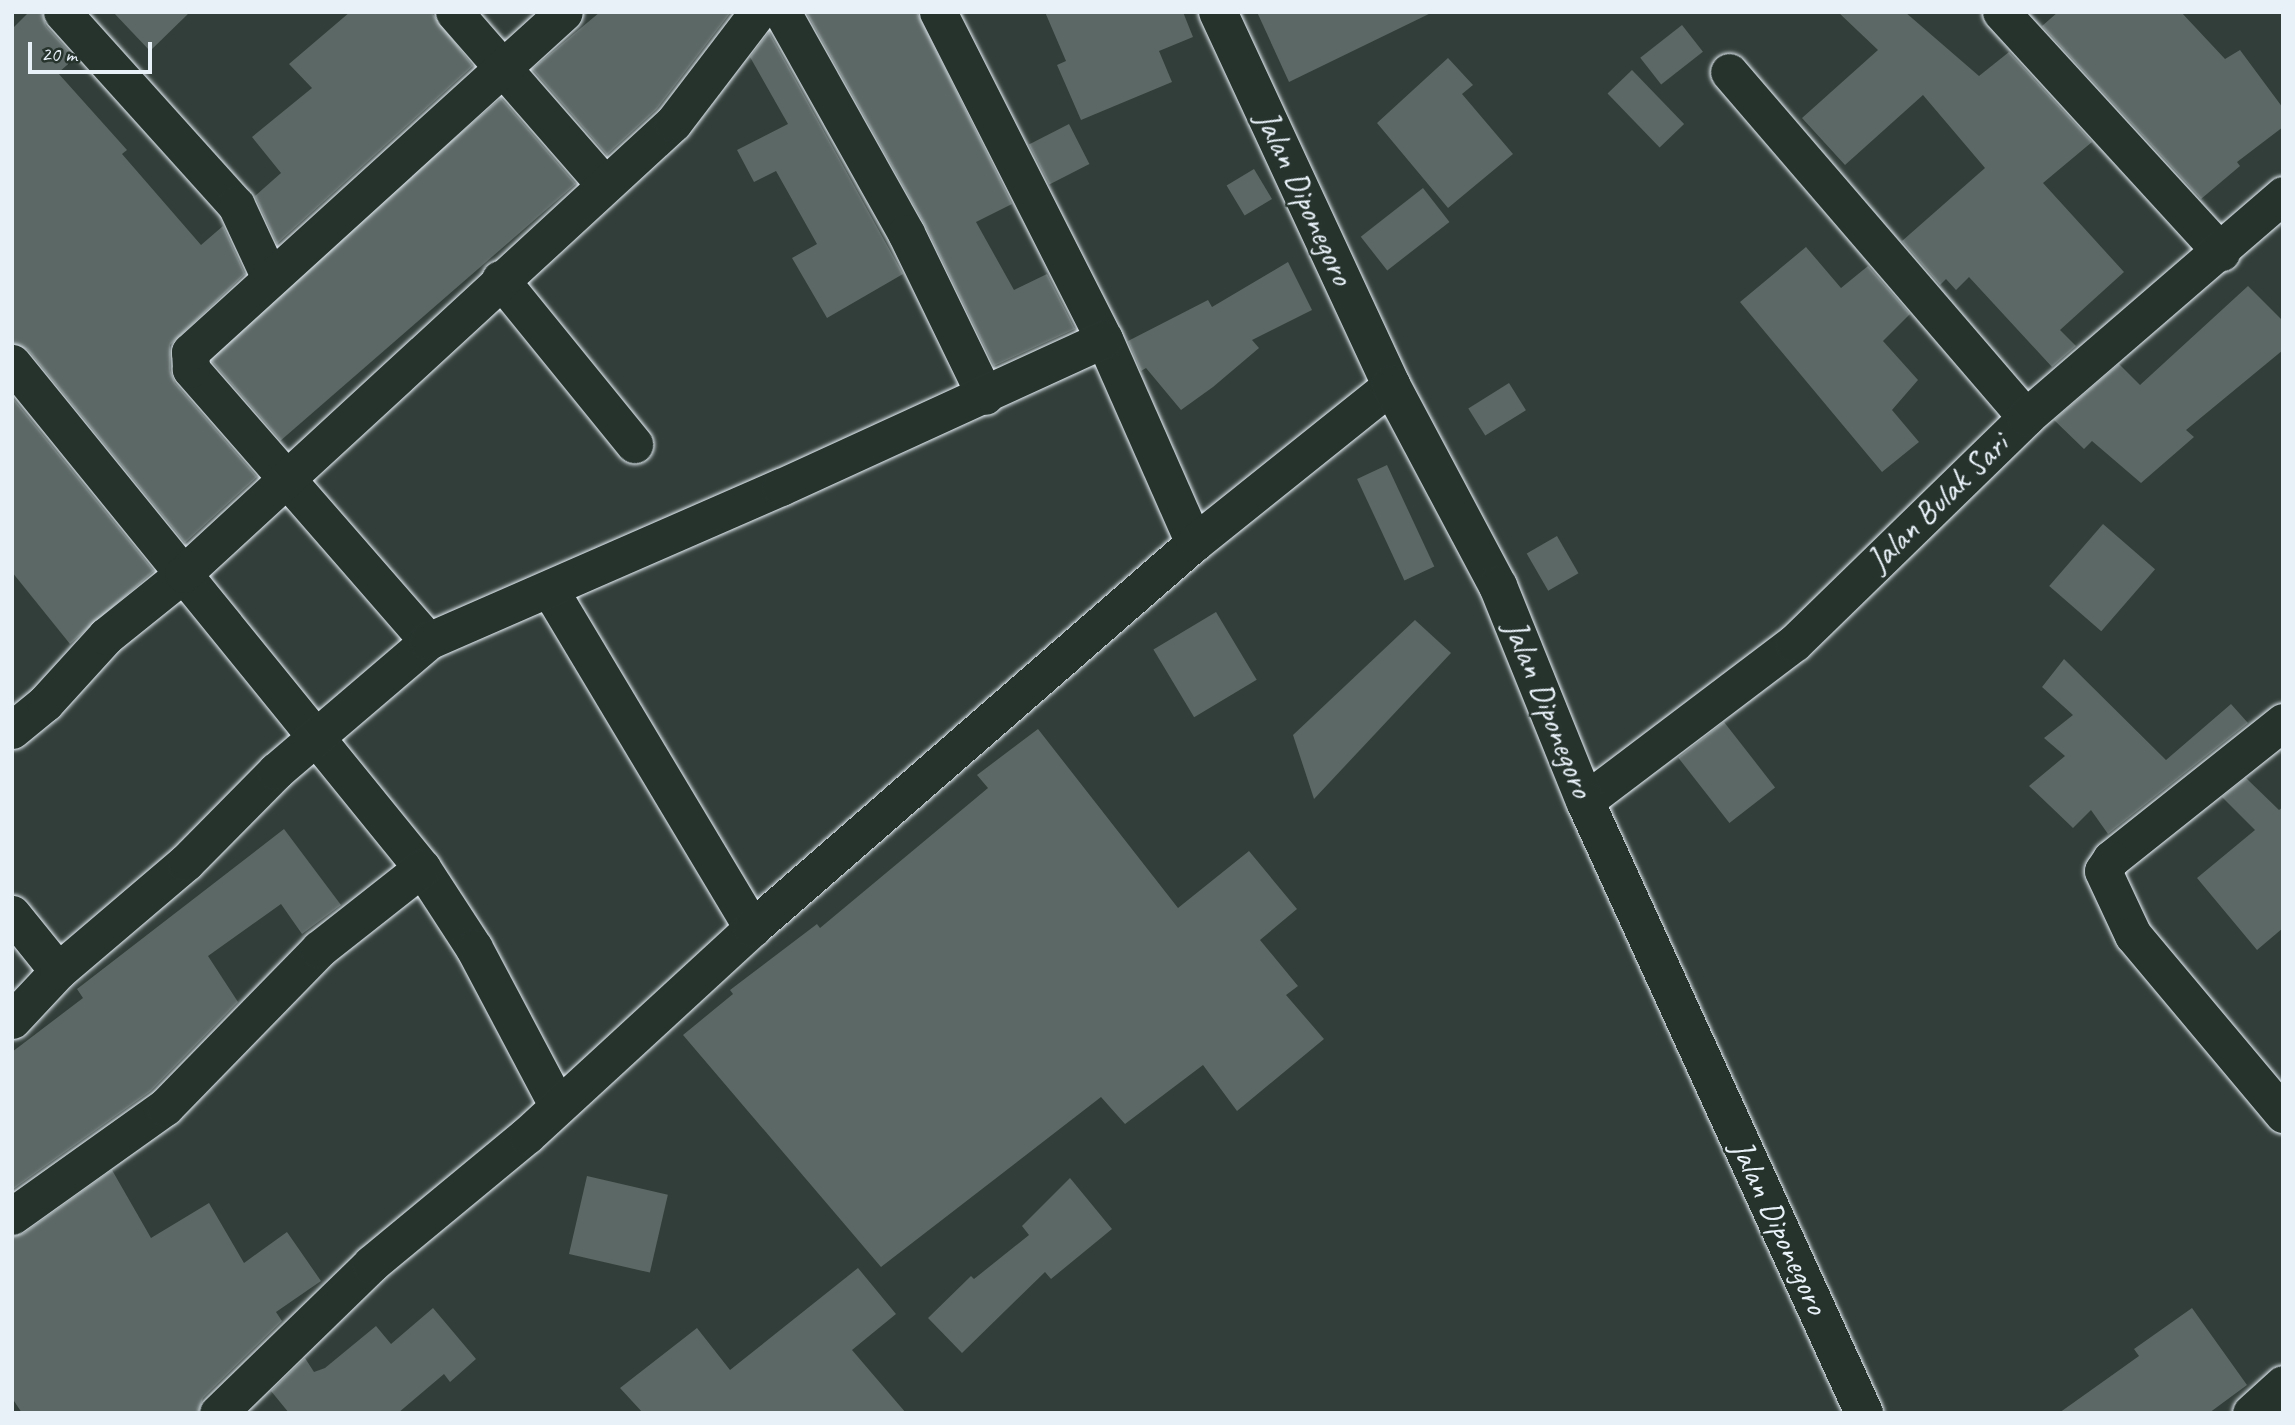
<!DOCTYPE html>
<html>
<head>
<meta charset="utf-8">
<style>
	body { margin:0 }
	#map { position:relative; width:2295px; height:1425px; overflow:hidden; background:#323e39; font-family:Caveat,sans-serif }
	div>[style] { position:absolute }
	.building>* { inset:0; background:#5c6865; transform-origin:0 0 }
	.roads { filter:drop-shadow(0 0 2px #e8f1f8) drop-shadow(0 0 2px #e8f1f8) }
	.street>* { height:37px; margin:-18.5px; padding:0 18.5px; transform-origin:18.5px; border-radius:18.5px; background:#26332d }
	.secondary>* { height:38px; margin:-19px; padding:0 19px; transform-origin:19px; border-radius:19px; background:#26332d }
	span { translate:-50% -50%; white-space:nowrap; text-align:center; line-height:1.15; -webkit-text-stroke:5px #26332d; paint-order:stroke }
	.street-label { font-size:33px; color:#e8f1f8 }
	.frame { position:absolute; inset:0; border:14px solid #e8f1f8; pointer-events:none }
	.scale { position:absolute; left:28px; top:42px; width:124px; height:32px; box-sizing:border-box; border:4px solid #e8f1f8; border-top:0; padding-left:9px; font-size:21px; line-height:24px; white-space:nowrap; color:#e8f1f8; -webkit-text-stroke:5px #26332d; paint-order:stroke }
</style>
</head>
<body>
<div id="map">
	<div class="building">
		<div style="clip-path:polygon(29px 12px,42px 12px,46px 26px,75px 58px,58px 73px,127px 150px,122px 154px,201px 245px,223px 226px,245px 274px,170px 345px,170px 370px,175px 383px,257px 477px,185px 543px,28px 350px,12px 343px,12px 29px)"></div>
		<div style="clip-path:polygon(113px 12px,190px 12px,150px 51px)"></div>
		<div style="clip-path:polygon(350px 12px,431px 12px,473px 66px,277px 244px,255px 196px,281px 173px,252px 137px,312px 88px,289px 64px)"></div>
		<div style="clip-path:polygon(600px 12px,731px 12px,657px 109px,607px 155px,532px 69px)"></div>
		<div style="clip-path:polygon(806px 12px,917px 12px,1012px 204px,976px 222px,1014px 290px,1047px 274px,1075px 329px,994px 366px,924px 223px)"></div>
		<div style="clip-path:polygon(1045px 12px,1183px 12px,1193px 37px,1159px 51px,1172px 82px,1081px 120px,1057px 65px,1066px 61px)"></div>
		<div style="clip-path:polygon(1257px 12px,1433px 12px,1289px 82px)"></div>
		<div style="clip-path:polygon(1838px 12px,1905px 12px,1979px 76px,2009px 52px,2092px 142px,2043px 183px,2124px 272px,2060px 330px,2076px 346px,2052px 367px,1969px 277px,1956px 290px,1946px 279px,1940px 285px,1902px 241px,1985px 168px,1923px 95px,1845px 165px,1802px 118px,1878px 50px)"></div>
		<div style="clip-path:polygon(2058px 12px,2181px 12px,2225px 59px,2240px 50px,2283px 108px,2283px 127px,2237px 162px,2240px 166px,2201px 199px,2042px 26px)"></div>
		<div style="left:1682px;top:25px;width:34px;height:53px;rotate:52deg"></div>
		<div style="clip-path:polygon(769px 32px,903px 274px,827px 318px,792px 258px,817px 244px,776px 171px,754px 182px,737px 150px,788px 124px,750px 57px)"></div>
		<div style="clip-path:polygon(1448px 58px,1473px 85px,1462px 94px,1513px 154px,1448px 208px,1377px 123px)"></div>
		<div style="left:1632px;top:70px;width:75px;height:34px;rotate:46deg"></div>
		<div style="left:501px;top:98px;width:114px;height:391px;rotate:49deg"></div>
		<div style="left:1069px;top:124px;width:45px;height:45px;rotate:63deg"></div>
		<div style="left:1254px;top:169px;width:35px;height:32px;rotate:59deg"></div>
		<div style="left:1423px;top:188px;width:43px;height:79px;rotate:52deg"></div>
		<div style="clip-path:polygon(1806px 247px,1841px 288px,1868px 266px,1910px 314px,1883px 341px,1918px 380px,1892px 410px,1919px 442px,1882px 472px,1740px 302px)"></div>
		<div style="clip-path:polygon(1288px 262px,1312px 310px,1252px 340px,1259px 348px,1213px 387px,1181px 410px,1146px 368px,1141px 371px,1128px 341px,1208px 300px,1212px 307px)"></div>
		<div style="clip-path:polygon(2248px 286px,2283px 321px,2283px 350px,2186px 430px,2194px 437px,2141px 483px,2092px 441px,2084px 449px,2054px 420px,2119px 364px,2140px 385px)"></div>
		<div style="left:1509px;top:383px;width:32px;height:48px;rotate:58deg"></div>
		<div style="clip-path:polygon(12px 397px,154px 571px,70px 644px,12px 572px)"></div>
		<div style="left:1387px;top:465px;width:112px;height:33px;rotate:65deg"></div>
		<div style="left:2103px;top:524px;width:69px;height:82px;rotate:41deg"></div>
		<div style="left:1557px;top:536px;width:43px;height:35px;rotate:60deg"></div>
		<div style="left:1216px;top:612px;width:79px;height:73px;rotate:59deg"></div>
		<div style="clip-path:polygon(1415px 620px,1451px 653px,1314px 799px,1293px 735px)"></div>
		<div style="clip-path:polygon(2064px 659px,2166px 760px,2231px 704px,2248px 723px,2108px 834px,2091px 810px,2073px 828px,2029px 786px,2065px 756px,2044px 738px,2073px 715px,2042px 687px)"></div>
		<div style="left:1724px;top:722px;width:83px;height:58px;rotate:52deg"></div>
		<div style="clip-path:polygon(1038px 729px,1178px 908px,1249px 851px,1297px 909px,1260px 940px,1298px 986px,1286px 995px,1324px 1039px,1237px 1111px,1203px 1065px,1125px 1124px,1101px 1097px,881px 1267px,683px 1035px,733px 994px,730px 990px,817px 924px,820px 928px,988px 788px,977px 775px)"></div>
		<div style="clip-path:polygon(2246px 778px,2279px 810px,2283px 807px,2283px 928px,2257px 950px,2197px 878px,2255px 830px,2222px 797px)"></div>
		<div style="clip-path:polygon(284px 829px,341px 905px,302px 934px,281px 904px,208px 956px,238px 1002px,151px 1091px,12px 1190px,12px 1052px,83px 998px,77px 989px)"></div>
		<div style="clip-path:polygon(112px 1170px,151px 1238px,209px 1203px,244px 1263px,287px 1232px,321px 1281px,276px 1312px,282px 1321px,203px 1398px,198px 1413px,22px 1413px,12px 1398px,12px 1237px,24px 1233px)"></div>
		<div style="left:587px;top:1176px;width:83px;height:80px;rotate:13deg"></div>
		<div style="clip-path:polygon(1070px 1178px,1112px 1229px,1051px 1279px,1045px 1272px,962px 1353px,928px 1318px,971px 1276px,974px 1279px,1029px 1235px,1022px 1226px)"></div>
		<div style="clip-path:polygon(858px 1268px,896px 1314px,852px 1350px,906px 1413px,643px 1413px,620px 1388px,697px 1328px,730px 1370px)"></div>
		<div style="clip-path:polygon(433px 1308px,476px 1359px,450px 1382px,444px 1374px,398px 1413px,289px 1413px,271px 1391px,305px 1358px,314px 1372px,325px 1368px,376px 1326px,391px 1344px)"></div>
		<div style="clip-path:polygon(2192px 1308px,2247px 1385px,2209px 1413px,2059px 1413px,2139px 1356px,2134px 1349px)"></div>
	</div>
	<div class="roads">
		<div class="street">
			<div style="left:62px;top:12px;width:260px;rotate:48deg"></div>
			<div style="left:236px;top:205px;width:78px;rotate:65.1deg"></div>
			<div style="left:454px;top:12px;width:228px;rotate:48.9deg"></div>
			<div style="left:782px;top:12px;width:253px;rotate:60.7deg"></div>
			<div style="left:906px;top:233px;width:181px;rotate:64.1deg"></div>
			<div style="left:938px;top:12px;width:367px;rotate:63.1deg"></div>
			<div style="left:1104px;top:339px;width:223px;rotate:66.2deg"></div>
			<div style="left:2001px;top:12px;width:326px;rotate:47.5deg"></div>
			<div style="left:1729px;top:72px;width:455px;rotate:49.3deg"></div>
			<div style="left:500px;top:279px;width:213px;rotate:50.9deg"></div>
			<div style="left:12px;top:363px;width:650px;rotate:50.93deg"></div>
			<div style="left:422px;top:868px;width:95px;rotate:57deg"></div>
			<div style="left:474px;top:948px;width:175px;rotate:62.1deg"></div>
			<div style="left:550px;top:590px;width:394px;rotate:59.1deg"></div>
			<div style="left:428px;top:641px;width:361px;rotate:-131.1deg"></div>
			<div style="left:191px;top:369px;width:17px;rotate:-93deg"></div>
			<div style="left:190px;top:352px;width:505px;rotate:-42.27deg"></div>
			<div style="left:2283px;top:722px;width:220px;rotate:141.5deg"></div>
			<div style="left:2111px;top:859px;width:14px;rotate:124deg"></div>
			<div style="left:2103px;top:871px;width:71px;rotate:64.9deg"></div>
			<div style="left:2133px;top:935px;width:234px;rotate:50deg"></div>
			<div style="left:12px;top:730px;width:43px;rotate:-39.3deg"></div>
			<div style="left:45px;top:703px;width:91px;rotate:-47.7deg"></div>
			<div style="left:106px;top:636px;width:99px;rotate:-38.8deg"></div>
			<div style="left:183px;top:574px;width:666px;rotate:-42.63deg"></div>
			<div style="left:673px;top:123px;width:140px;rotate:-52.6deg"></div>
			<div style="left:1585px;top:801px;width:262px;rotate:-37.1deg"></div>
			<div style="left:1794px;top:643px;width:324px;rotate:-44.2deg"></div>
			<div style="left:2026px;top:417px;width:340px;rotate:-40.8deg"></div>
			<div style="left:12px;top:914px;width:73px;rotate:51.1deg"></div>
			<div style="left:12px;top:1020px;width:67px;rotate:-46.8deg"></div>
			<div style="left:58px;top:971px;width:168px;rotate:-40.4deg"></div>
			<div style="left:186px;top:862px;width:128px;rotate:-45.3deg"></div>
			<div style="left:276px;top:771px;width:200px;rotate:-40.5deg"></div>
			<div style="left:428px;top:641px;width:385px;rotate:-23.6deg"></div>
			<div style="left:781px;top:487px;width:355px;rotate:-24.6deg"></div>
			<div style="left:12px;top:1216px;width:188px;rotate:-35.5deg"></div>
			<div style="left:165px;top:1107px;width:221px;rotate:-45.7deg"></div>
			<div style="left:319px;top:949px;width:131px;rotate:-38.2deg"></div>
			<div style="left:218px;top:1413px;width:214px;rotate:-44.2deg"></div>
			<div style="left:371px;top:1264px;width:202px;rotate:-39.6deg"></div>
			<div style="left:527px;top:1135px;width:306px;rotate:-42.6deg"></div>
			<div style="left:752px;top:928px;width:586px;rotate:-41.06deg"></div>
			<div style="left:1194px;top:543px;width:253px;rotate:-38.7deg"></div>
			<div style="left:2251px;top:1413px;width:43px;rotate:-42.2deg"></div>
		</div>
		<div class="secondary">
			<div style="left:1218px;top:12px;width:411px;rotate:65.1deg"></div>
			<div style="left:1391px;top:385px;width:228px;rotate:62deg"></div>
			<div style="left:1498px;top:586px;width:232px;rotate:68deg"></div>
			<div style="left:1585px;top:801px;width:673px;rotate:65.49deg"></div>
		</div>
	</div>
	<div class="street-label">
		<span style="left:1304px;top:198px;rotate:65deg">Jalan Diponegoro</span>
		<span style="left:1938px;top:503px;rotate:-44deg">Jalan Bulak Sari</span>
		<span style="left:1548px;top:709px;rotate:68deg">Jalan Diponegoro</span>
		<span style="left:1779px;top:1227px;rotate:65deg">Jalan Diponegoro</span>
	</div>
	<div class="frame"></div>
	<div class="scale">20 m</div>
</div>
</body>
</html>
